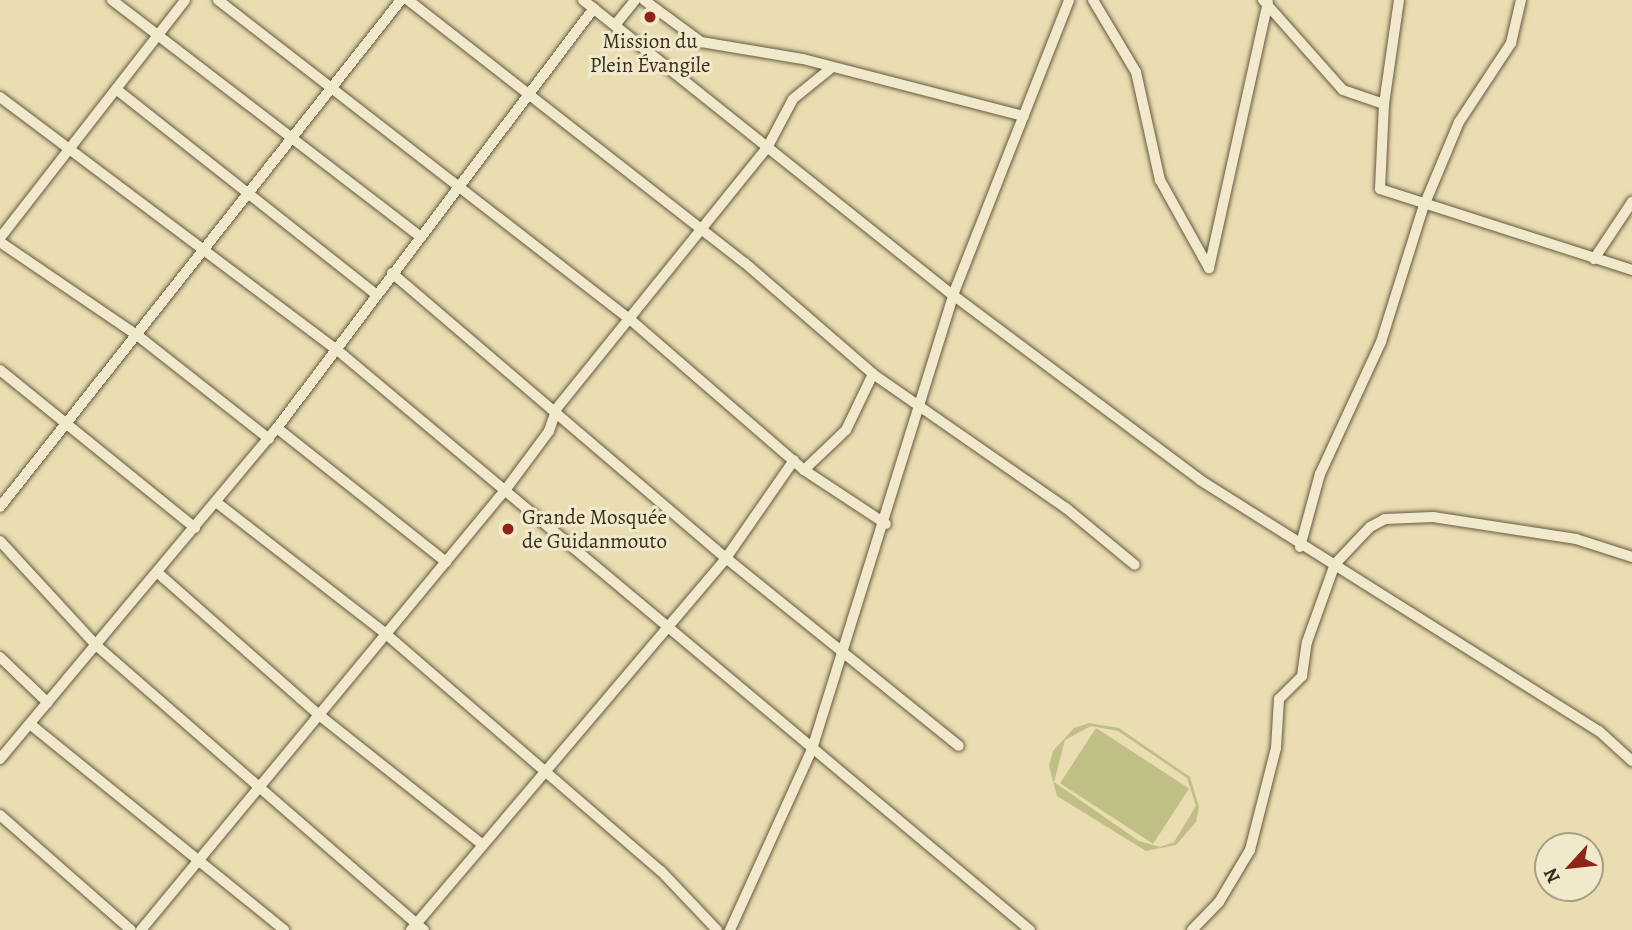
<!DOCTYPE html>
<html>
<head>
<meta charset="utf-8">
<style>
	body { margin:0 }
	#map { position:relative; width:1632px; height:930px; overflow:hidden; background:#eaddb1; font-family:Alegreya,serif }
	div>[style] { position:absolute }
	.green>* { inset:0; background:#bfbf86; transform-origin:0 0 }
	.roads { filter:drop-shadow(0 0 2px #675940) drop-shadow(0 0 2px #675940) }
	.minor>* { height:10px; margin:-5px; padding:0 5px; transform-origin:5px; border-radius:5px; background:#f1e9cc }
	.dots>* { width:19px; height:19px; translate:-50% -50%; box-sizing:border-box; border:4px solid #f1e9cc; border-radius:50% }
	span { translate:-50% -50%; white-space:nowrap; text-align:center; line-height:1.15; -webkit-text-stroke:6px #f1e9cc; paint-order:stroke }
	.poi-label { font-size:21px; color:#3b2d1b }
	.left { translate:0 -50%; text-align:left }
	.north { position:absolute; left:1534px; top:832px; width:70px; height:70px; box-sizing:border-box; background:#f1e9cc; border:2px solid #a89e85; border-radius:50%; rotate:243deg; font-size:19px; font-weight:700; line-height:28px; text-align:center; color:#3b2d1b }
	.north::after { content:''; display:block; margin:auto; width:24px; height:32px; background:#8f2418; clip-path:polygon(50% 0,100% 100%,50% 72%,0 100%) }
</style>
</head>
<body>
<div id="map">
	<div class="green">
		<div style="clip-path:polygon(evenodd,1089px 723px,1119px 728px,1190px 777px,1199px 807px,1196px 822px,1176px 845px,1146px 851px,1057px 796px,1049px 766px,1053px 751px,1074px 728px,1089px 723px,1091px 726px,1118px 731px,1187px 778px,1196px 806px,1174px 842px,1160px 847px,1139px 841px,1054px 782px,1065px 740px,1091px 726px)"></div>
		<div style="left:1096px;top:728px;width:111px;height:66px;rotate:33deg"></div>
	</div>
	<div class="roads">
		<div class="minor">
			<div style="left:112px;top:0;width:388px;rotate:37.5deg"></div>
			<div style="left:218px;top:0;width:524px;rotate:37.79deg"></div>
			<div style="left:632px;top:321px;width:228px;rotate:40.9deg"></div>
			<div style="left:804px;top:470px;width:98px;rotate:33.4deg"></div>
			<div style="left:408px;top:0;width:427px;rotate:38deg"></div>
			<div style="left:745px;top:263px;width:169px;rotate:40.9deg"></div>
			<div style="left:873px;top:374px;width:235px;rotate:34.8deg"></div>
			<div style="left:1066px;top:508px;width:89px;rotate:39.6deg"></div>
			<div style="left:583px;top:0;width:473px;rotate:38.6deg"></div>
			<div style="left:953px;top:295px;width:309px;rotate:36.8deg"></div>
			<div style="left:1200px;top:480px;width:471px;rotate:32.2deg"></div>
			<div style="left:1599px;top:731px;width:45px;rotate:42.3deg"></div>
			<div style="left:644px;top:0;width:71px;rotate:36.4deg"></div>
			<div style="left:701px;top:42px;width:103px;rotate:9.5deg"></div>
			<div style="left:803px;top:59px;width:228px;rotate:14.5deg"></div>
			<div style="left:1093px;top:0;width:84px;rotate:59.2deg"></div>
			<div style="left:1136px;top:72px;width:111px;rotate:77.5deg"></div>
			<div style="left:1160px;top:180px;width:101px;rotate:60.9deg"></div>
			<div style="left:1263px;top:0;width:120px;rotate:48.4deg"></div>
			<div style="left:1343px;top:90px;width:43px;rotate:18.9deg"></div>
			<div style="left:1384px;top:104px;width:85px;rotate:92.7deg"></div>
			<div style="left:1380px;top:189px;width:265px;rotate:17.8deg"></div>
			<div style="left:615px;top:25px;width:32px;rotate:-51deg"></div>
			<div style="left:116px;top:89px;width:331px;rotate:38.3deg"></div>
			<div style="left:0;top:97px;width:420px;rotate:36.9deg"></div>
			<div style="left:336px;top:349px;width:905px;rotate:39.94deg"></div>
			<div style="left:1384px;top:104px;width:105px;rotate:-81.8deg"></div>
			<div style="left:0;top:238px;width:301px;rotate:-52.1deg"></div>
			<div style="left:0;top:242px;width:166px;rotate:34.2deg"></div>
			<div style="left:137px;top:335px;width:168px;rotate:38.2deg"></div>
			<div style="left:1594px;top:259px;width:69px;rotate:-56.3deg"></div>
			<div style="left:1209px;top:268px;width:272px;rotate:-77.5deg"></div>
			<div style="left:392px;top:273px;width:439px;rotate:40.5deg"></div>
			<div style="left:726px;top:558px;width:299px;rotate:38.9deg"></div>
			<div style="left:0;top:370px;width:251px;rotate:39deg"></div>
			<div style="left:277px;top:428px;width:216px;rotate:38.4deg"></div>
			<div style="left:804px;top:470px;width:58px;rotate:-43.6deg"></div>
			<div style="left:846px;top:430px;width:62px;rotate:-64.3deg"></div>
			<div style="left:216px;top:502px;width:215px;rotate:37.8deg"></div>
			<div style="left:386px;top:634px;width:363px;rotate:40.8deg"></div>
			<div style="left:661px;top:871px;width:81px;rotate:46.5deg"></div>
			<div style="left:0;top:507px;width:646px;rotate:-51.66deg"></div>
			<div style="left:0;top:541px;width:143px;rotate:47.3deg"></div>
			<div style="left:97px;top:646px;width:433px;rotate:41deg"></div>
			<div style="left:1300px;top:547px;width:76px;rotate:-74.7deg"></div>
			<div style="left:1320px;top:474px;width:145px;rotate:-65.2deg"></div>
			<div style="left:1381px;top:342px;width:140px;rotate:-72.6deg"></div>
			<div style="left:1423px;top:208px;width:93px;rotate:-67.3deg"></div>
			<div style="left:1459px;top:122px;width:95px;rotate:-56.6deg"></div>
			<div style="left:1511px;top:43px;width:44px;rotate:-76.9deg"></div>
			<div style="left:158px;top:573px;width:215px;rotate:41.4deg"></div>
			<div style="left:319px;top:715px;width:209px;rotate:38.4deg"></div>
			<div style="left:0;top:657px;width:66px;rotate:43.8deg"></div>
			<div style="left:30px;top:724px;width:327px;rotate:39deg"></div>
			<div style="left:0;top:759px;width:432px;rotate:-50.1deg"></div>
			<div style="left:277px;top:428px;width:526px;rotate:-52.96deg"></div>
			<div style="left:0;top:815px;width:174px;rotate:41.3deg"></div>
			<div style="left:141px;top:930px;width:572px;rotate:-50.39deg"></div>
			<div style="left:506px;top:489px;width:72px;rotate:-53.4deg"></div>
			<div style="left:549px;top:431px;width:24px;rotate:-71deg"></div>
			<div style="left:557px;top:408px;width:334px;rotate:-51.1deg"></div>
			<div style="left:767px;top:148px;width:55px;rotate:-62deg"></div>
			<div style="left:793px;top:99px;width:49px;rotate:-39.2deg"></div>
			<div style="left:411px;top:930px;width:487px;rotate:-49.7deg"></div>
			<div style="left:726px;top:558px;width:119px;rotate:-55.2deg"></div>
			<div style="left:730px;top:930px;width:199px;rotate:-65.6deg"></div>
			<div style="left:812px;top:749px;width:475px;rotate:-72.7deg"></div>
			<div style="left:953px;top:295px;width:317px;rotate:-68.5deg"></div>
			<div style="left:1192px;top:930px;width:39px;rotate:-46deg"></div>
			<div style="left:1219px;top:902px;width:61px;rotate:-59.2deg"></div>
			<div style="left:1250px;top:850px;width:105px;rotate:-75.7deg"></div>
			<div style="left:1276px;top:748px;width:49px;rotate:-86.5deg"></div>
			<div style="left:1279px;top:699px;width:33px;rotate:-45deg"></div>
			<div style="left:1302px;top:676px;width:34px;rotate:-82deg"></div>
			<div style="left:1307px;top:642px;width:83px;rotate:-70.3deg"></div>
			<div style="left:1335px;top:564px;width:51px;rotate:-46.6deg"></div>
			<div style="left:1370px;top:527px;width:17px;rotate:-28deg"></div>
			<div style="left:1385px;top:519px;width:48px;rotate:-2.4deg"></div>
			<div style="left:1433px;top:517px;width:145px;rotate:8.7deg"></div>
			<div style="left:1576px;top:539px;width:59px;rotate:17.8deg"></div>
		</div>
	</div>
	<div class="dots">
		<div style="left:650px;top:17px;background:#8f2418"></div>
		<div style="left:508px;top:529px;background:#8f2418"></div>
	</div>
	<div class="poi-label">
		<span style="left:650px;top:53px">Mission du<br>Plein Évangile</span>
		<span class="left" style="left:522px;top:529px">Grande Mosquée<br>de Guidanmouto</span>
	</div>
	<div class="north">N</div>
</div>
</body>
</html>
